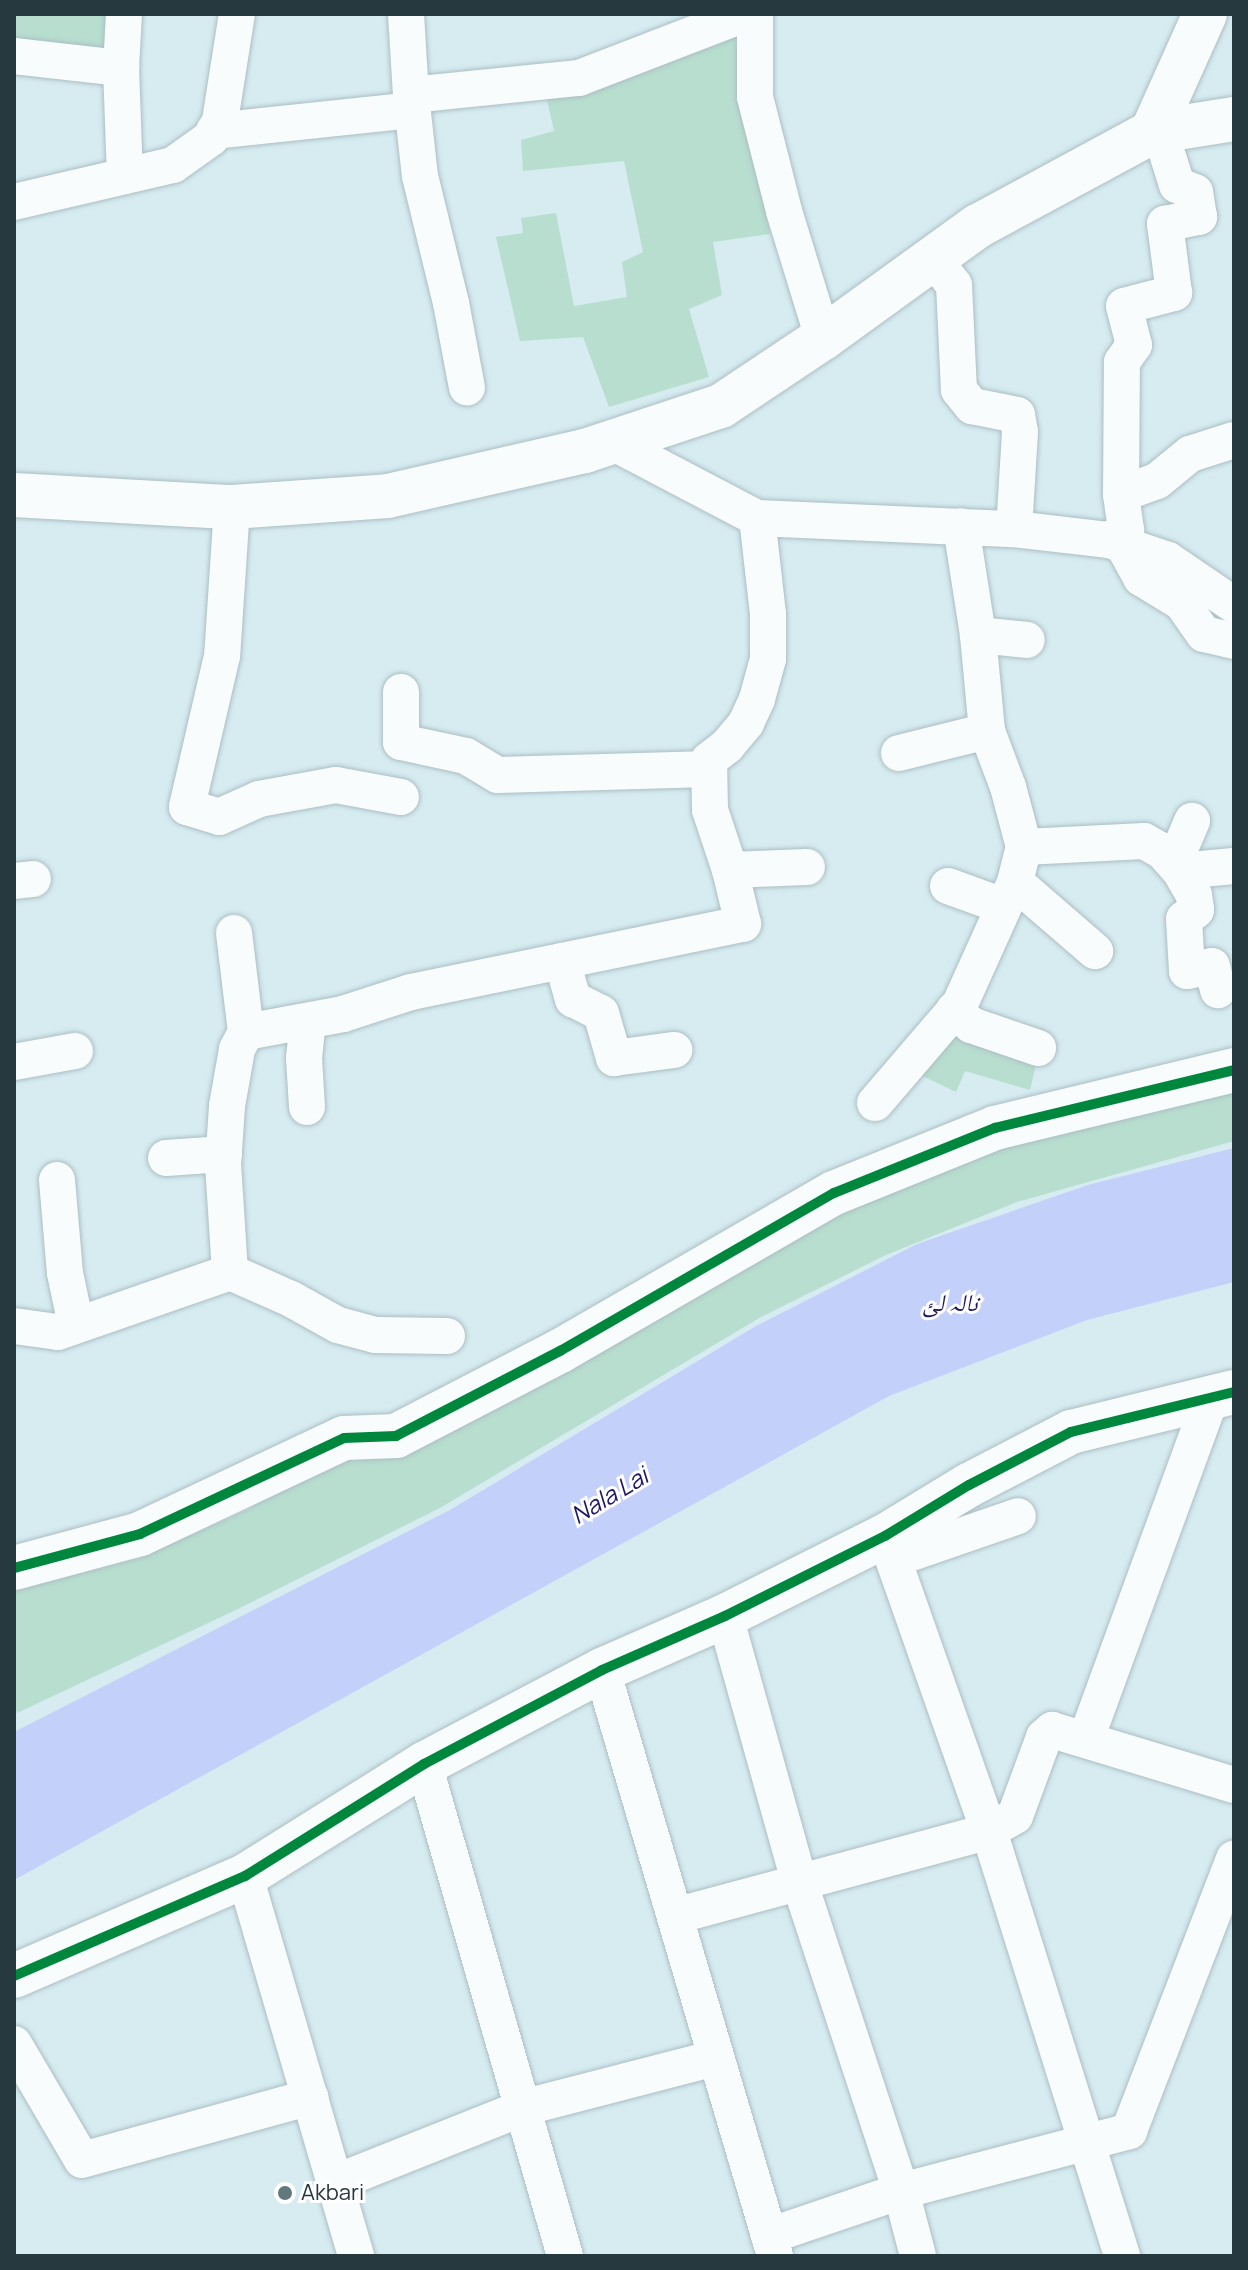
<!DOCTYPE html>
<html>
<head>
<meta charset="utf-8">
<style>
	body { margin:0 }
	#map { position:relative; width:1248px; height:2270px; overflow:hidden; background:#d6ecf1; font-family:Manrope,"Noto Naskh Arabic",sans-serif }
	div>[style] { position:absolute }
	.green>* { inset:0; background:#b8decf }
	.water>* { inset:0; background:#c3d0f9 }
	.roads { filter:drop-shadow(0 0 2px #acbec3) drop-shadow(0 0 2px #acbec3) }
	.street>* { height:36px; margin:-18px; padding:0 18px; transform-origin:18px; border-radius:18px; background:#f9fcfd }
	.secondary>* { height:44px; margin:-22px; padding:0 22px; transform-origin:22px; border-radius:22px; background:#f9fcfd }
	.cycleway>* { height:10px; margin:-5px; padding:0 5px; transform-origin:5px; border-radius:5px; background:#00873e }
	.dots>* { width:22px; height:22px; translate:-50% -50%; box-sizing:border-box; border:4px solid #fff; border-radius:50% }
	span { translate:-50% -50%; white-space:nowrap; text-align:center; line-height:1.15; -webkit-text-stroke:6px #fff; paint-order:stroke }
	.poi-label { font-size:22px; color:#25393f }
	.left { translate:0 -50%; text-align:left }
	.water-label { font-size:24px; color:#1f1866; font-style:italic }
	.frame { position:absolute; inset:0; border:16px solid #25393f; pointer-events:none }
</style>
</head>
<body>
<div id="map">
	<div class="green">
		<div style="clip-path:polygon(14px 14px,108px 14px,104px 52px,14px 43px)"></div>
		<div style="clip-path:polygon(734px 32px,770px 234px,713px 242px,722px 295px,689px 309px,709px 377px,609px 407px,583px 337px,520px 341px,496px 237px,523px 233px,521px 218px,556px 213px,574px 306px,627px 297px,622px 262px,643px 252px,624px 161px,523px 171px,521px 140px,554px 131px,543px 82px)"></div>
		<div style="clip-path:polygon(950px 1020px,1039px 1053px,1030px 1090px,965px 1071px,956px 1092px,912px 1071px)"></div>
		<div style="clip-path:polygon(1234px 1077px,1234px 1141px,1017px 1202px,886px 1255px,761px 1317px,440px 1508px,240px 1608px,17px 1713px,14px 1703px,14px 1591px,140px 1558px,251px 1508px,277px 1483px,986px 1141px)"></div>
	</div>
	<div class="water">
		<div style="clip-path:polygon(1234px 1148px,1234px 1282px,1087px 1320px,889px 1396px,14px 1880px,14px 1732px,450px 1510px,756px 1326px,917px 1244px,1088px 1185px)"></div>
	</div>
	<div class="roads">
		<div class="street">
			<div style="left:124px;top:14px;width:54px;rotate:93.2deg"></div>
			<div style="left:121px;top:68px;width:108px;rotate:87.9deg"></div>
			<div style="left:406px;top:14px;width:81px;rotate:86.5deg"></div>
			<div style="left:411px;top:95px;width:169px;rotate:-5.8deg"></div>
			<div style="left:579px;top:78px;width:178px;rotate:-21.1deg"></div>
			<div style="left:755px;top:14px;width:83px;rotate:90deg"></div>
			<div style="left:755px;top:97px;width:118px;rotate:75.7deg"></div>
			<div style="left:784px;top:211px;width:133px;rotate:72.9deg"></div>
			<div style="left:14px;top:56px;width:108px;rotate:6.4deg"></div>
			<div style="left:411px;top:95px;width:81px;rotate:83.7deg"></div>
			<div style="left:420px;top:176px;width:131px;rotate:76.3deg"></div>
			<div style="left:451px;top:303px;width:86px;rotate:79.3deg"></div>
			<div style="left:214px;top:131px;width:200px;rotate:-6deg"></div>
			<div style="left:14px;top:202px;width:163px;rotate:-13.1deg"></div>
			<div style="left:173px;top:165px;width:47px;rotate:-35.4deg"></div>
			<div style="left:211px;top:138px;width:19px;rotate:-62deg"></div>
			<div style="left:220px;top:121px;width:108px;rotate:-81deg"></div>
			<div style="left:933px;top:259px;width:33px;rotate:51deg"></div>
			<div style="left:954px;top:285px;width:105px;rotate:87.3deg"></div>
			<div style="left:959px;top:390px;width:21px;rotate:51deg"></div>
			<div style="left:972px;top:406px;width:46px;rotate:11.3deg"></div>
			<div style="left:1017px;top:415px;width:17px;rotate:80deg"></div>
			<div style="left:1020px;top:432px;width:97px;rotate:93.5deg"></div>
			<div style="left:612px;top:442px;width:164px;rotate:27.7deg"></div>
			<div style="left:757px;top:518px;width:257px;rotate:2.5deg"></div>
			<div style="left:1014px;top:529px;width:96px;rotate:6.6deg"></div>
			<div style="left:1109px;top:540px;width:62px;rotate:18.7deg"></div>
			<div style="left:1168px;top:560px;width:80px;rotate:34.3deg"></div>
			<div style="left:1121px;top:494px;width:38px;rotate:-20deg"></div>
			<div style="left:1157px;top:481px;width:43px;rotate:-39.3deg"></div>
			<div style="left:1190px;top:454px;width:46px;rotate:-17.7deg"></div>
			<div style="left:232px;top:507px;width:149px;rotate:93.8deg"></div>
			<div style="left:222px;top:656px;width:155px;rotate:103.1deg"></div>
			<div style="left:187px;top:807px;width:34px;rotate:17deg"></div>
			<div style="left:219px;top:817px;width:44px;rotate:-24.2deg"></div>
			<div style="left:259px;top:799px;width:78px;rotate:-10.3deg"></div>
			<div style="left:336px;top:785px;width:66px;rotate:10.5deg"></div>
			<div style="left:1109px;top:540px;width:20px;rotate:-30deg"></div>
			<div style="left:1126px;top:530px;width:36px;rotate:-98deg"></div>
			<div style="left:1121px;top:494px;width:132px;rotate:-89.6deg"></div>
			<div style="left:1122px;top:362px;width:21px;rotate:-55deg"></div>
			<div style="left:1134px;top:345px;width:40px;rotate:-104.4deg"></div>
			<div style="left:1124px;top:306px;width:52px;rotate:-14.6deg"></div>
			<div style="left:1174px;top:293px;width:70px;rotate:-97.4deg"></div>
			<div style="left:1165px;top:224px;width:35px;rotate:-12deg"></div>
			<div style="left:1199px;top:217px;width:25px;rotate:-99deg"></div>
			<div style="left:1195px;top:192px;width:19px;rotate:-159deg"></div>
			<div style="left:1177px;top:185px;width:57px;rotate:-107.5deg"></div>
			<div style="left:1123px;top:545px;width:38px;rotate:61deg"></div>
			<div style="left:1141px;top:578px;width:48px;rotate:31.4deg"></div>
			<div style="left:1182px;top:603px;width:38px;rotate:55deg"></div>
			<div style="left:1204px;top:634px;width:31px;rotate:13deg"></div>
			<div style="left:978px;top:635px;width:49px;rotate:5.8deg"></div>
			<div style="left:401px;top:692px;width:50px;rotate:90deg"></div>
			<div style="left:401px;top:742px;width:66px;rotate:12.2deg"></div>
			<div style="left:466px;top:756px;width:37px;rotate:31deg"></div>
			<div style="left:498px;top:775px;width:211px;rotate:-1.6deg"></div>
			<div style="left:899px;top:753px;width:91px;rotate:-14deg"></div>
			<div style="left:1024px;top:847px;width:120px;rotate:-2.9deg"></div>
			<div style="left:1144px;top:841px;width:21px;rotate:29deg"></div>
			<div style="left:1162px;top:851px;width:27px;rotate:48deg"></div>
			<div style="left:1180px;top:871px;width:54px;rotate:-5.3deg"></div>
			<div style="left:1174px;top:863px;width:46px;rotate:-66.8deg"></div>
			<div style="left:730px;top:870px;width:77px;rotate:-2.2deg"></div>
			<div style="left:1180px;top:871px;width:28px;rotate:60deg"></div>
			<div style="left:1194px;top:895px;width:15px;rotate:82deg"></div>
			<div style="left:1196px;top:910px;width:15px;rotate:143deg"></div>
			<div style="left:1184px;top:919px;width:52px;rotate:86.7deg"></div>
			<div style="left:1187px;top:971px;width:25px;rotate:-11deg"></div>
			<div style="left:1212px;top:966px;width:25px;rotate:76deg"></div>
			<div style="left:14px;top:881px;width:19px;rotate:-6deg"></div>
			<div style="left:1015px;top:882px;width:106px;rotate:40.8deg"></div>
			<div style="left:948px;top:886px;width:59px;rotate:20deg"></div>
			<div style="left:234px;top:933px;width:100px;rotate:83.1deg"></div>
			<div style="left:562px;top:961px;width:40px;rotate:74deg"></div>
			<div style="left:573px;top:999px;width:31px;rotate:27deg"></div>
			<div style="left:601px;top:1013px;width:47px;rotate:73.9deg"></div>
			<div style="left:614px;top:1058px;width:61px;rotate:-7.6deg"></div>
			<div style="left:954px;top:1010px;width:23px;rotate:41deg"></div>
			<div style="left:971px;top:1025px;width:71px;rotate:18.9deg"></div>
			<div style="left:14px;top:1062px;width:62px;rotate:-10.2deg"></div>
			<div style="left:875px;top:1103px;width:130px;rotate:-49.4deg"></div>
			<div style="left:960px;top:1004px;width:134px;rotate:-65.7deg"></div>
			<div style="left:1015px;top:882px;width:36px;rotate:-76deg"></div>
			<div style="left:1024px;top:847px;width:62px;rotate:-104.9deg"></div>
			<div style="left:1008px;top:787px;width:60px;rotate:-110.6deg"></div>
			<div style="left:987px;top:731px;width:96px;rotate:-95.4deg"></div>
			<div style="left:978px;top:635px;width:110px;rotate:-98.9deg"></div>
			<div style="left:307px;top:1107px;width:49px;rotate:-93.5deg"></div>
			<div style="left:304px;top:1058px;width:36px;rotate:-84deg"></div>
			<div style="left:166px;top:1158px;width:58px;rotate:-3.9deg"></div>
			<div style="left:57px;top:1180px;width:93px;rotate:85.1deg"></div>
			<div style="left:65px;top:1273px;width:53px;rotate:78.1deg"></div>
			<div style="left:230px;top:1272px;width:107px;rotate:-93.7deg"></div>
			<div style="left:223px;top:1165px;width:59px;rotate:-86.1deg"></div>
			<div style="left:227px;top:1106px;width:58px;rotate:-80deg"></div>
			<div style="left:237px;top:1049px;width:19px;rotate:-62deg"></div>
			<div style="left:246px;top:1032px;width:99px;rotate:-10.5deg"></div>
			<div style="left:343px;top:1014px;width:71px;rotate:-17.9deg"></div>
			<div style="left:411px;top:992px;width:339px;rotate:-11.6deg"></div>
			<div style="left:743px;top:924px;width:56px;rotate:-103.5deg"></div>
			<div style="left:730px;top:870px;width:63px;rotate:-108.4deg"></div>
			<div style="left:710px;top:810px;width:50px;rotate:-91.1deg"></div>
			<div style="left:709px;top:760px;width:23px;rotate:-38deg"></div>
			<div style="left:727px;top:746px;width:30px;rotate:-50deg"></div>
			<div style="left:746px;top:723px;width:26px;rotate:-65deg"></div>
			<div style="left:757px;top:699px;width:41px;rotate:-74.6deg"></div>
			<div style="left:768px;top:659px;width:45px;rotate:-90deg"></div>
			<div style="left:768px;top:614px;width:97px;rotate:-96.5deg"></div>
			<div style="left:14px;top:1326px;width:44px;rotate:7.8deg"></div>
			<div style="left:58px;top:1332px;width:182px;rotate:-19.2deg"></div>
			<div style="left:230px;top:1272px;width:67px;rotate:23.9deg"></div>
			<div style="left:291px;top:1299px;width:54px;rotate:29deg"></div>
			<div style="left:338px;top:1325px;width:38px;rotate:15deg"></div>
			<div style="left:375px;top:1335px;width:72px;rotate:0.8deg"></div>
			<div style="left:885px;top:1536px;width:313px;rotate:70.6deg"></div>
			<div style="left:989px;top:1831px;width:445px;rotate:72.6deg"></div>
			<div style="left:894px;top:1559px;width:131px;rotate:-19.1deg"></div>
			<div style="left:725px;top:1616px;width:275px;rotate:74.4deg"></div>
			<div style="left:799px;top:1881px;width:326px;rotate:71.8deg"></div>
			<div style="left:901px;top:2191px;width:67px;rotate:75.3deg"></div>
			<div style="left:602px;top:1670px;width:611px;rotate:73.55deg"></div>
			<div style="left:1086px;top:1739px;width:367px;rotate:-69.9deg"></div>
			<div style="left:424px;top:1764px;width:512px;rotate:74.01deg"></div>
			<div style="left:245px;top:1876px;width:396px;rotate:73.7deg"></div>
			<div style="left:675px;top:1916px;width:325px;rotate:-15.1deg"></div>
			<div style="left:989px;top:1831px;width:30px;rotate:-30deg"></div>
			<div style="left:1015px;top:1816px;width:84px;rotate:-69.8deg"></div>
			<div style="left:1044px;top:1737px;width:11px;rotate:-41deg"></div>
			<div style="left:1052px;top:1730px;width:190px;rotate:16.8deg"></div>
			<div style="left:14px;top:2044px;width:134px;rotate:59.6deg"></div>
			<div style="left:82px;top:2160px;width:237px;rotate:-15.4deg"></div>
			<div style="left:334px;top:2183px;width:202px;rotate:-21.7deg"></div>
			<div style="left:522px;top:2108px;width:200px;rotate:-14.5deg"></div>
			<div style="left:769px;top:2236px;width:139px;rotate:-18.8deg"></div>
			<div style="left:901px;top:2191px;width:236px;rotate:-14.7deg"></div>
			<div style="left:1129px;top:2131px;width:292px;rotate:-68.9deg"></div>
		</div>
		<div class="secondary">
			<div style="left:1152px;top:132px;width:129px;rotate:-65.8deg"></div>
			<div style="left:14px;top:495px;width:218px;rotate:3.2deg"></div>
			<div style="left:232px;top:507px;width:156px;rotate:-4deg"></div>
			<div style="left:388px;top:496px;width:202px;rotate:-12.9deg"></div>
			<div style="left:585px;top:451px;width:143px;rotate:-18.3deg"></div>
			<div style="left:721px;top:406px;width:123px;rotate:-33.7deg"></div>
			<div style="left:823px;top:338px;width:191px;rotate:-35.9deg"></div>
			<div style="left:978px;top:226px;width:198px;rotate:-28.4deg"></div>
			<div style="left:1152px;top:132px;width:83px;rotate:-9deg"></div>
			<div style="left:14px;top:1568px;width:131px;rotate:-15.1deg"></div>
			<div style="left:140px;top:1534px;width:225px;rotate:-25.2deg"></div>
			<div style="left:344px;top:1438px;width:52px;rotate:-2.2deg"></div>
			<div style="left:396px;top:1436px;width:185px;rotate:-27.4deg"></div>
			<div style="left:560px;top:1351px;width:316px;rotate:-30deg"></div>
			<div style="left:834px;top:1193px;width:174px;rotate:-22deg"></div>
			<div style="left:995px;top:1128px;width:246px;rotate:-13.6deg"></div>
			<div style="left:14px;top:1976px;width:252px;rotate:-23.4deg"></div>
			<div style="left:245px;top:1876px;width:211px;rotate:-32deg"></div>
			<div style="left:424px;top:1764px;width:201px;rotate:-27.8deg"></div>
			<div style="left:602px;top:1670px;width:134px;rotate:-23.7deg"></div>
			<div style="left:725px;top:1616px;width:179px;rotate:-26.6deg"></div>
			<div style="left:885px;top:1536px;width:98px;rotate:-31.3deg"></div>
			<div style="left:969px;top:1485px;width:115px;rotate:-27.5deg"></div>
			<div style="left:1071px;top:1432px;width:168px;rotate:-13.8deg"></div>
		</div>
	</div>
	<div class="cycleway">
		<div style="left:14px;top:1568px;width:131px;rotate:-15.1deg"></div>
		<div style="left:140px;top:1534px;width:225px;rotate:-25.2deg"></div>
		<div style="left:344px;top:1438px;width:52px;rotate:-2.2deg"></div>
		<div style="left:396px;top:1436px;width:185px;rotate:-27.4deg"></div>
		<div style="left:560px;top:1351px;width:316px;rotate:-30deg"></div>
		<div style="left:834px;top:1193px;width:174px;rotate:-22deg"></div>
		<div style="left:995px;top:1128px;width:246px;rotate:-13.6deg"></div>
		<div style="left:14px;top:1976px;width:252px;rotate:-23.4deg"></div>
		<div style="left:245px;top:1876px;width:211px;rotate:-32deg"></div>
		<div style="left:424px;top:1764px;width:201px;rotate:-27.8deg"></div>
		<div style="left:602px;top:1670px;width:134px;rotate:-23.7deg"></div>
		<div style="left:725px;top:1616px;width:179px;rotate:-26.6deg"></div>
		<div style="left:885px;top:1536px;width:98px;rotate:-31.3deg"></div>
		<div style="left:969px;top:1485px;width:115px;rotate:-27.5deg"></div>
		<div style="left:1071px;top:1432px;width:168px;rotate:-13.8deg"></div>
	</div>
	<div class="dots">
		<div style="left:285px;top:2193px;background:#63787d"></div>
	</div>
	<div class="poi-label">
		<span class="left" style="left:301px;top:2193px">Akbari</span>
	</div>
	<div class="water-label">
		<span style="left:950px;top:1302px">نالہ لئ</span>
		<span style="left:609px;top:1495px;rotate:-31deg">Nala Lai</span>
	</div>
	<div class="frame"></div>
</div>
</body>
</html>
